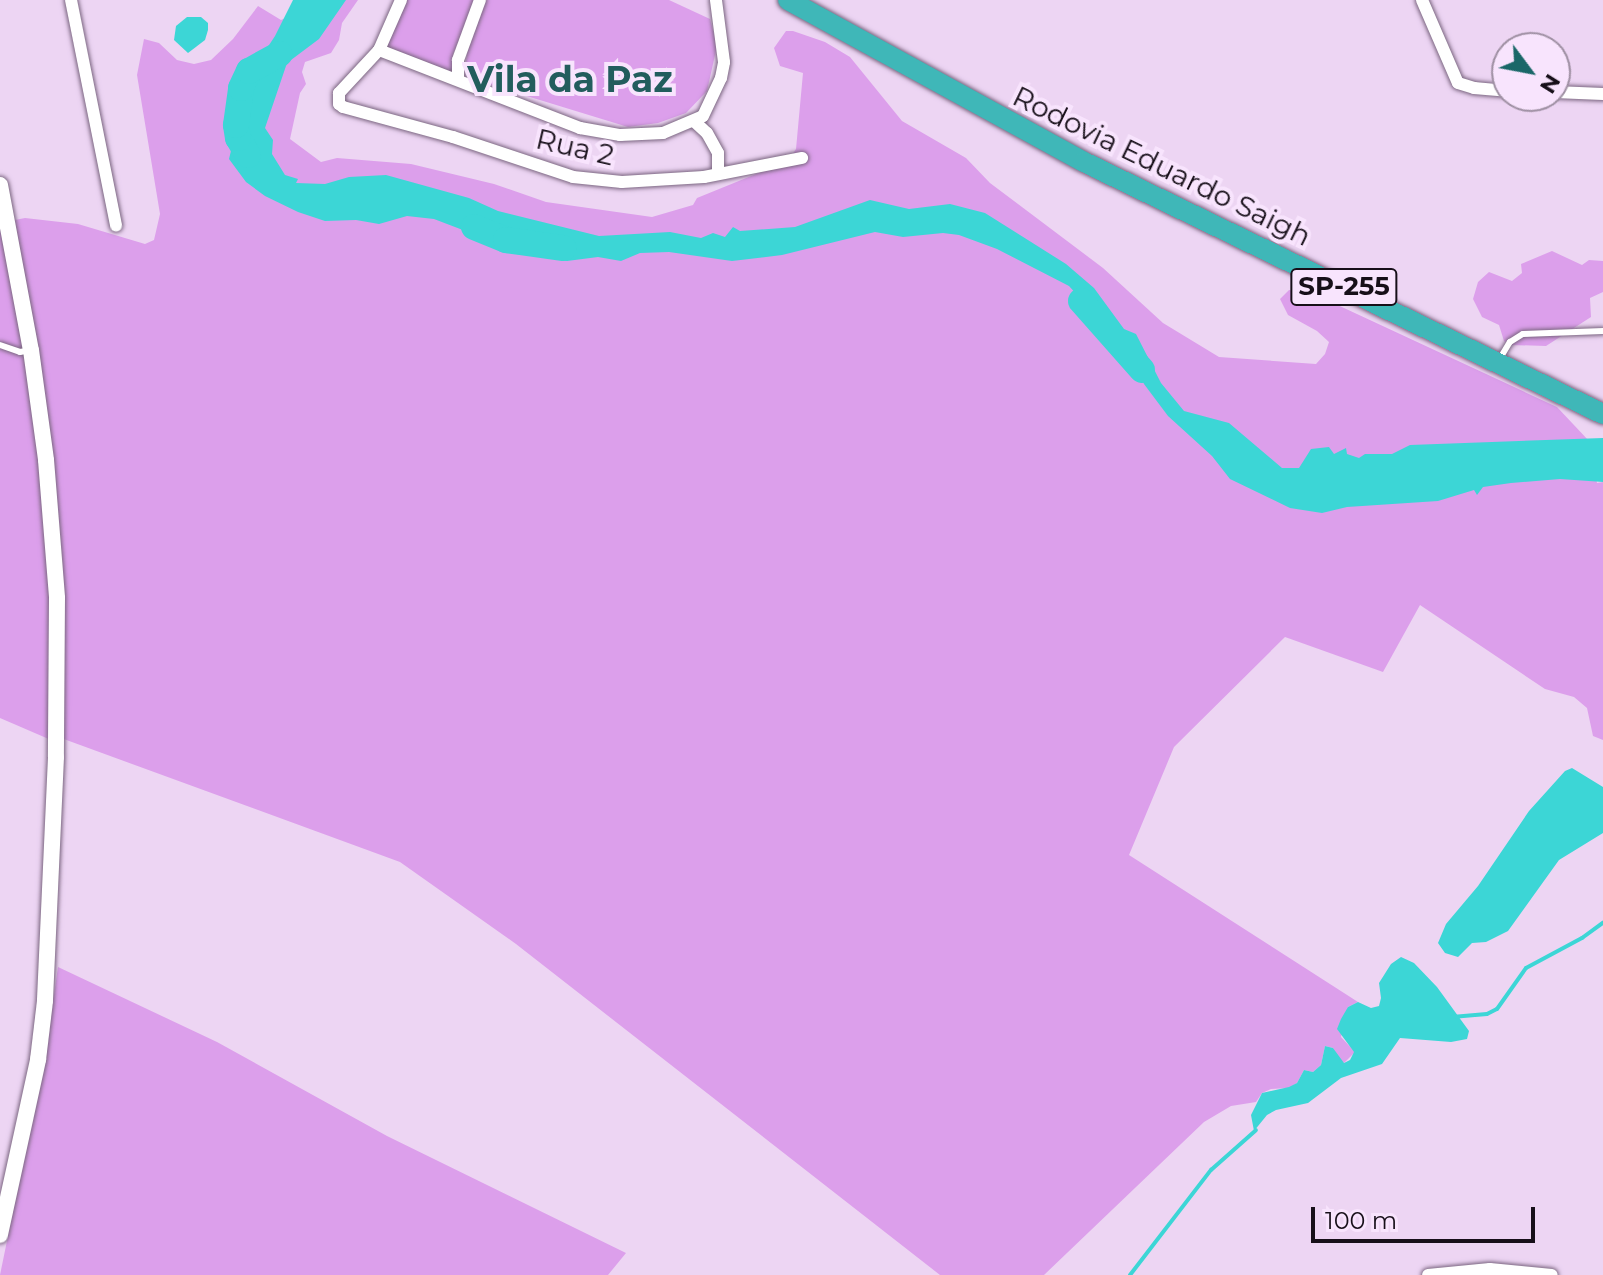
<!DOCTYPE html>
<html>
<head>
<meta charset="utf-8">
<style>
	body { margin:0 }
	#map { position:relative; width:1603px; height:1275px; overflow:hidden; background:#edd5f3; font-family:Montserrat,sans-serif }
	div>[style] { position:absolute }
	.green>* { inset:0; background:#dc9feb }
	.water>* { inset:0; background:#3cd6d6 }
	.stream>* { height:4px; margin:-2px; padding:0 2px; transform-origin:2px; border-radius:2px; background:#3cd6d6 }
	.river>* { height:26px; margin:-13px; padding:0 13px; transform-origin:13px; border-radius:13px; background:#3cd6d6 }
	.roads { filter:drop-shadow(0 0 2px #7b6681) drop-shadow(0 0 2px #7b6681) }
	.service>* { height:6px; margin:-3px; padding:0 3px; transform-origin:3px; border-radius:3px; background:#fff }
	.minor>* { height:12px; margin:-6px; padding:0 6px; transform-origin:6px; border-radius:6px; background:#fff }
	.tertiary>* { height:16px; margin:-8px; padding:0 8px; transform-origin:8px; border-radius:8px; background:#fff }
	.trunk>* { height:20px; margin:-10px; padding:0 10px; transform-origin:10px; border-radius:10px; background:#3fb7b8 }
	span { translate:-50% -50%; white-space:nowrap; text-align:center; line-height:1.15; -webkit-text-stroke:8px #f8e4fd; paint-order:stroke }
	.shield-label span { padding:2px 6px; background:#f8e4fd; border:2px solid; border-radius:6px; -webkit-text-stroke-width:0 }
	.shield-label { font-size:26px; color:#170f19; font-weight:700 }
	.street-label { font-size:28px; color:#170f19 }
	.district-label { font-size:36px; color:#225d5d; font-weight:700 }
	.north { position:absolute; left:1491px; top:32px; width:80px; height:80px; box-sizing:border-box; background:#f8e4fd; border:2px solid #9e8fa2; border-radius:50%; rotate:122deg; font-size:22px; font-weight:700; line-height:32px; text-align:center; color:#170f19 }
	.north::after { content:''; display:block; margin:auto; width:28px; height:36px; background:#1a6768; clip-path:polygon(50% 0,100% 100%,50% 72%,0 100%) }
	.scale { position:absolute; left:1311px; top:1207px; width:224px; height:36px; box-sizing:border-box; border:4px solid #170f19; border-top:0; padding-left:10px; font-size:24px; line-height:28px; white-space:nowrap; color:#170f19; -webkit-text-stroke:6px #f8e4fd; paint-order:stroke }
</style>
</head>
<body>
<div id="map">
	<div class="green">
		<div style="clip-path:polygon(325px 0,358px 0,342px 23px,339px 40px,331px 53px,305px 62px,302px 72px,306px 84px,300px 93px,290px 139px,321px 162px,337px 158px,411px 164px,494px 184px,546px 202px,652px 217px,693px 205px,697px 198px,788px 161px,796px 149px,803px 73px,780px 66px,774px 48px,786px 31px,793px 31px,825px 42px,850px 57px,902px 121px,966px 158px,990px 183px,1103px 268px,1163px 323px,1219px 357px,1316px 364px,1325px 354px,1329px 342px,1317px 331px,1288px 315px,1280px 299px,1289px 290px,1316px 295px,1557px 407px,1589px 441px,1597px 483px,1603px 482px,1603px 740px,1593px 736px,1587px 708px,1574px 697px,1545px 689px,1420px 605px,1383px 672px,1285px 637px,1174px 747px,1129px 855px,1358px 1002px,1348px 1007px,1341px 1037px,1355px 1052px,1344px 1063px,1338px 1059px,1333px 1048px,1325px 1046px,1321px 1065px,1313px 1072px,1304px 1070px,1297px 1083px,1289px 1088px,1271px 1089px,1262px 1093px,1256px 1102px,1231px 1106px,1204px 1122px,1044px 1275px,940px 1275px,516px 944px,400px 862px,61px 738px,63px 566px,55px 476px,15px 220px,25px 218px,78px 224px,145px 244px,154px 240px,160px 214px,137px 75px,144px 39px,159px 43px,177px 60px,194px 64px,211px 60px,233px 39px,258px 6px,281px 20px)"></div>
		<div style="clip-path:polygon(405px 0,476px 0,453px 54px,452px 72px,386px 47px)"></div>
		<div style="clip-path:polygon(485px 0,669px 0,710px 19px,717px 46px,707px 91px,686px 113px,658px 123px,628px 127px,471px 79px,466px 61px,470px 35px)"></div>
		<div style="clip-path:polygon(0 213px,41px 463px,52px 597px,51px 740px,0 718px)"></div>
		<div style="clip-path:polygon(1552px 251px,1582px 265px,1589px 260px,1603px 261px,1603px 292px,1590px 298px,1591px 317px,1546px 346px,1511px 345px,1504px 341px,1499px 325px,1482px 317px,1473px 299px,1478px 282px,1489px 272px,1512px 281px,1522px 273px,1521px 264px)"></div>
		<div style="clip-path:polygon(58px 967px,217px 1042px,387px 1136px,626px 1253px,608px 1275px,0 1275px,46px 1051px)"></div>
	</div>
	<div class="water">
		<div style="clip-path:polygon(293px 0,346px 0,319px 39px,287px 63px,265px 128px,273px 140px,272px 154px,285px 175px,298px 179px,296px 183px,325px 184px,349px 177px,386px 175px,469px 198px,498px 211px,599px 236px,670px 232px,701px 238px,713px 233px,725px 237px,733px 227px,740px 231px,795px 227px,870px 200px,909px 209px,950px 204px,985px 213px,1066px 264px,1094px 288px,1124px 329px,1136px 334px,1161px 383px,1184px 411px,1229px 423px,1282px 468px,1299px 468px,1311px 449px,1329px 447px,1334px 454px,1346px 448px,1347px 454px,1359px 458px,1365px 454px,1392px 454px,1410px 445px,1603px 438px,1603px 482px,1560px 479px,1511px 483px,1483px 487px,1477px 495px,1474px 490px,1438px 501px,1347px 507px,1322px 513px,1290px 508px,1230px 479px,1212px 456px,1168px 416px,1144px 384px,1125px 347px,1069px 286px,997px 249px,959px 235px,943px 233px,903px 237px,875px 232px,782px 255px,732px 261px,669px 252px,640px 253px,621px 261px,598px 257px,567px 261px,556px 259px,531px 243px,506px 240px,497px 243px,434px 219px,407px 216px,379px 224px,356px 220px,325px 221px,298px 212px,265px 196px,246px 182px,229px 159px,242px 106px,241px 88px,275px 36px)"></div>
		<div style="clip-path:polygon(187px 17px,201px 17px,208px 23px,208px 30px,205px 40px,188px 53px,174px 40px,176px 26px)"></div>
		<div style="clip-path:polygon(1572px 768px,1603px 787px,1603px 833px,1559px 860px,1508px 931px,1486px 942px,1472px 943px,1458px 957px,1445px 953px,1438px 943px,1446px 924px,1478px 886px,1529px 811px,1565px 771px)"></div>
		<div style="clip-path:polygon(1401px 957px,1414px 963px,1437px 987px,1469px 1031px,1467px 1039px,1451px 1042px,1400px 1038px,1382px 1064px,1341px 1078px,1308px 1103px,1276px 1110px,1267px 1115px,1254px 1131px,1251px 1115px,1262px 1093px,1289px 1087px,1297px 1083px,1304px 1070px,1313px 1072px,1321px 1065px,1325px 1046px,1333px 1048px,1344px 1063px,1350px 1060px,1354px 1052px,1337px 1029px,1341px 1019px,1348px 1007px,1358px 1002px,1371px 1008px,1379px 1006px,1381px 998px,1379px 983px,1391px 964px)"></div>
	</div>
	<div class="stream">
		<div style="left:1452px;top:1017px;width:35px;rotate:-5deg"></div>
		<div style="left:1487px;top:1014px;width:11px;rotate:-27deg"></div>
		<div style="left:1497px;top:1009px;width:50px;rotate:-54.7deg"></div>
		<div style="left:1526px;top:968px;width:64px;rotate:-28.2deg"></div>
		<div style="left:1582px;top:938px;width:26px;rotate:-36deg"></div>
		<div style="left:1130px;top:1275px;width:133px;rotate:-52.4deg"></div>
		<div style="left:1211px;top:1170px;width:60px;rotate:-41.6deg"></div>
	</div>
	<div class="river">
		<div style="left:248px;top:155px;width:20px;rotate:-120deg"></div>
		<div style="left:238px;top:138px;width:13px;rotate:-99deg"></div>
		<div style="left:236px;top:125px;width:37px;rotate:-82deg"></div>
		<div style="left:241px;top:88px;width:19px;rotate:-65deg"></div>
		<div style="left:249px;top:71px;width:35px;rotate:-29deg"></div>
		<div style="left:474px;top:227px;width:35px;rotate:22deg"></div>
		<div style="left:506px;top:240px;width:58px;rotate:8deg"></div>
		<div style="left:1081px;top:301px;width:92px;rotate:48.5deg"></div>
	</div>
	<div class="roads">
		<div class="service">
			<div style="left:0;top:345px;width:21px;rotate:19deg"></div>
			<div style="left:20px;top:352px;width:11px;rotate:-10deg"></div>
			<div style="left:1499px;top:360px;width:21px;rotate:-59deg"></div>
			<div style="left:1510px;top:342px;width:15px;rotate:-32deg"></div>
			<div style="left:1523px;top:334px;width:80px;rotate:-2.1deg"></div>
		</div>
		<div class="minor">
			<div style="left:71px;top:0;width:230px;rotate:78.7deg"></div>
			<div style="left:401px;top:0;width:55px;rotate:113.7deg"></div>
			<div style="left:379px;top:50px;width:59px;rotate:132.9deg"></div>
			<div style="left:339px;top:93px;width:11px;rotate:90deg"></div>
			<div style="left:339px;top:104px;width:5px;rotate:37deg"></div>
			<div style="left:343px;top:107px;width:114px;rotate:15.3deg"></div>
			<div style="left:453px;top:137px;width:126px;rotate:18.4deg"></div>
			<div style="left:573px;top:177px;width:49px;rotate:5.8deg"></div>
			<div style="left:622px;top:182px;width:82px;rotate:-3.5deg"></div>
			<div style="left:704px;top:177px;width:100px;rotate:-11deg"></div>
			<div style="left:1422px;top:0;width:90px;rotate:66.6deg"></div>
			<div style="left:1458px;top:83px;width:17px;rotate:17deg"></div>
			<div style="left:1474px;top:88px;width:33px;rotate:5deg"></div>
			<div style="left:379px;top:50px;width:216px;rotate:21.2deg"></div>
			<div style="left:580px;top:128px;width:41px;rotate:9.9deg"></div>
			<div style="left:620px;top:135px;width:43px;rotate:-2.7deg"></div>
			<div style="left:663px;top:133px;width:43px;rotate:-23deg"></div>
			<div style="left:703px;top:116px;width:42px;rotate:-64.7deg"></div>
			<div style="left:721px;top:78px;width:16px;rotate:-79deg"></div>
			<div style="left:724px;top:62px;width:63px;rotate:-97.4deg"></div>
			<div style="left:458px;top:79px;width:19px;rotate:-90deg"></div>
			<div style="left:458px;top:60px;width:64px;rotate:-69.9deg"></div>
			<div style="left:1555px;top:92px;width:48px;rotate:2.4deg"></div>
			<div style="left:695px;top:122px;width:16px;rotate:43deg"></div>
			<div style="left:707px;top:133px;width:23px;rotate:61deg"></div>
			<div style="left:718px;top:153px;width:21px;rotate:90deg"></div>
			<div style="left:1428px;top:1275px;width:62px;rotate:-5.5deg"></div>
			<div style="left:1490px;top:1269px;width:62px;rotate:5.5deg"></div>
		</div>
		<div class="tertiary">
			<div style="left:0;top:185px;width:168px;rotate:79.4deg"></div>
			<div style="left:31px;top:350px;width:111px;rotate:82.2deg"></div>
			<div style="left:46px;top:460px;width:138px;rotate:85.4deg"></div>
			<div style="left:57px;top:598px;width:159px;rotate:90.4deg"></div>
			<div style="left:56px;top:757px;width:244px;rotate:92.6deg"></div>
			<div style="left:45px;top:1001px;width:59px;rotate:96.8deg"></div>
			<div style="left:38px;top:1060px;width:179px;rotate:102.3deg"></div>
		</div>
		<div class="trunk">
			<div style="left:788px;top:0;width:337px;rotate:28.7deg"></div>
			<div style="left:1084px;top:162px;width:577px;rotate:25.9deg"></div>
		</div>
	</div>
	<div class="shield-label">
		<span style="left:1344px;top:287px">SP-255</span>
	</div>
	<div class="street-label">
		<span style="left:575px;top:147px;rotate:13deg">Rua 2</span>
		<span style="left:1162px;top:166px;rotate:26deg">Rodovia Eduardo Saigh</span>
	</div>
	<div class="district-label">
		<span style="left:570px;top:80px">Vila da Paz</span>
	</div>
	<div class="north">N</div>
	<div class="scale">100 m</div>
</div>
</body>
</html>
